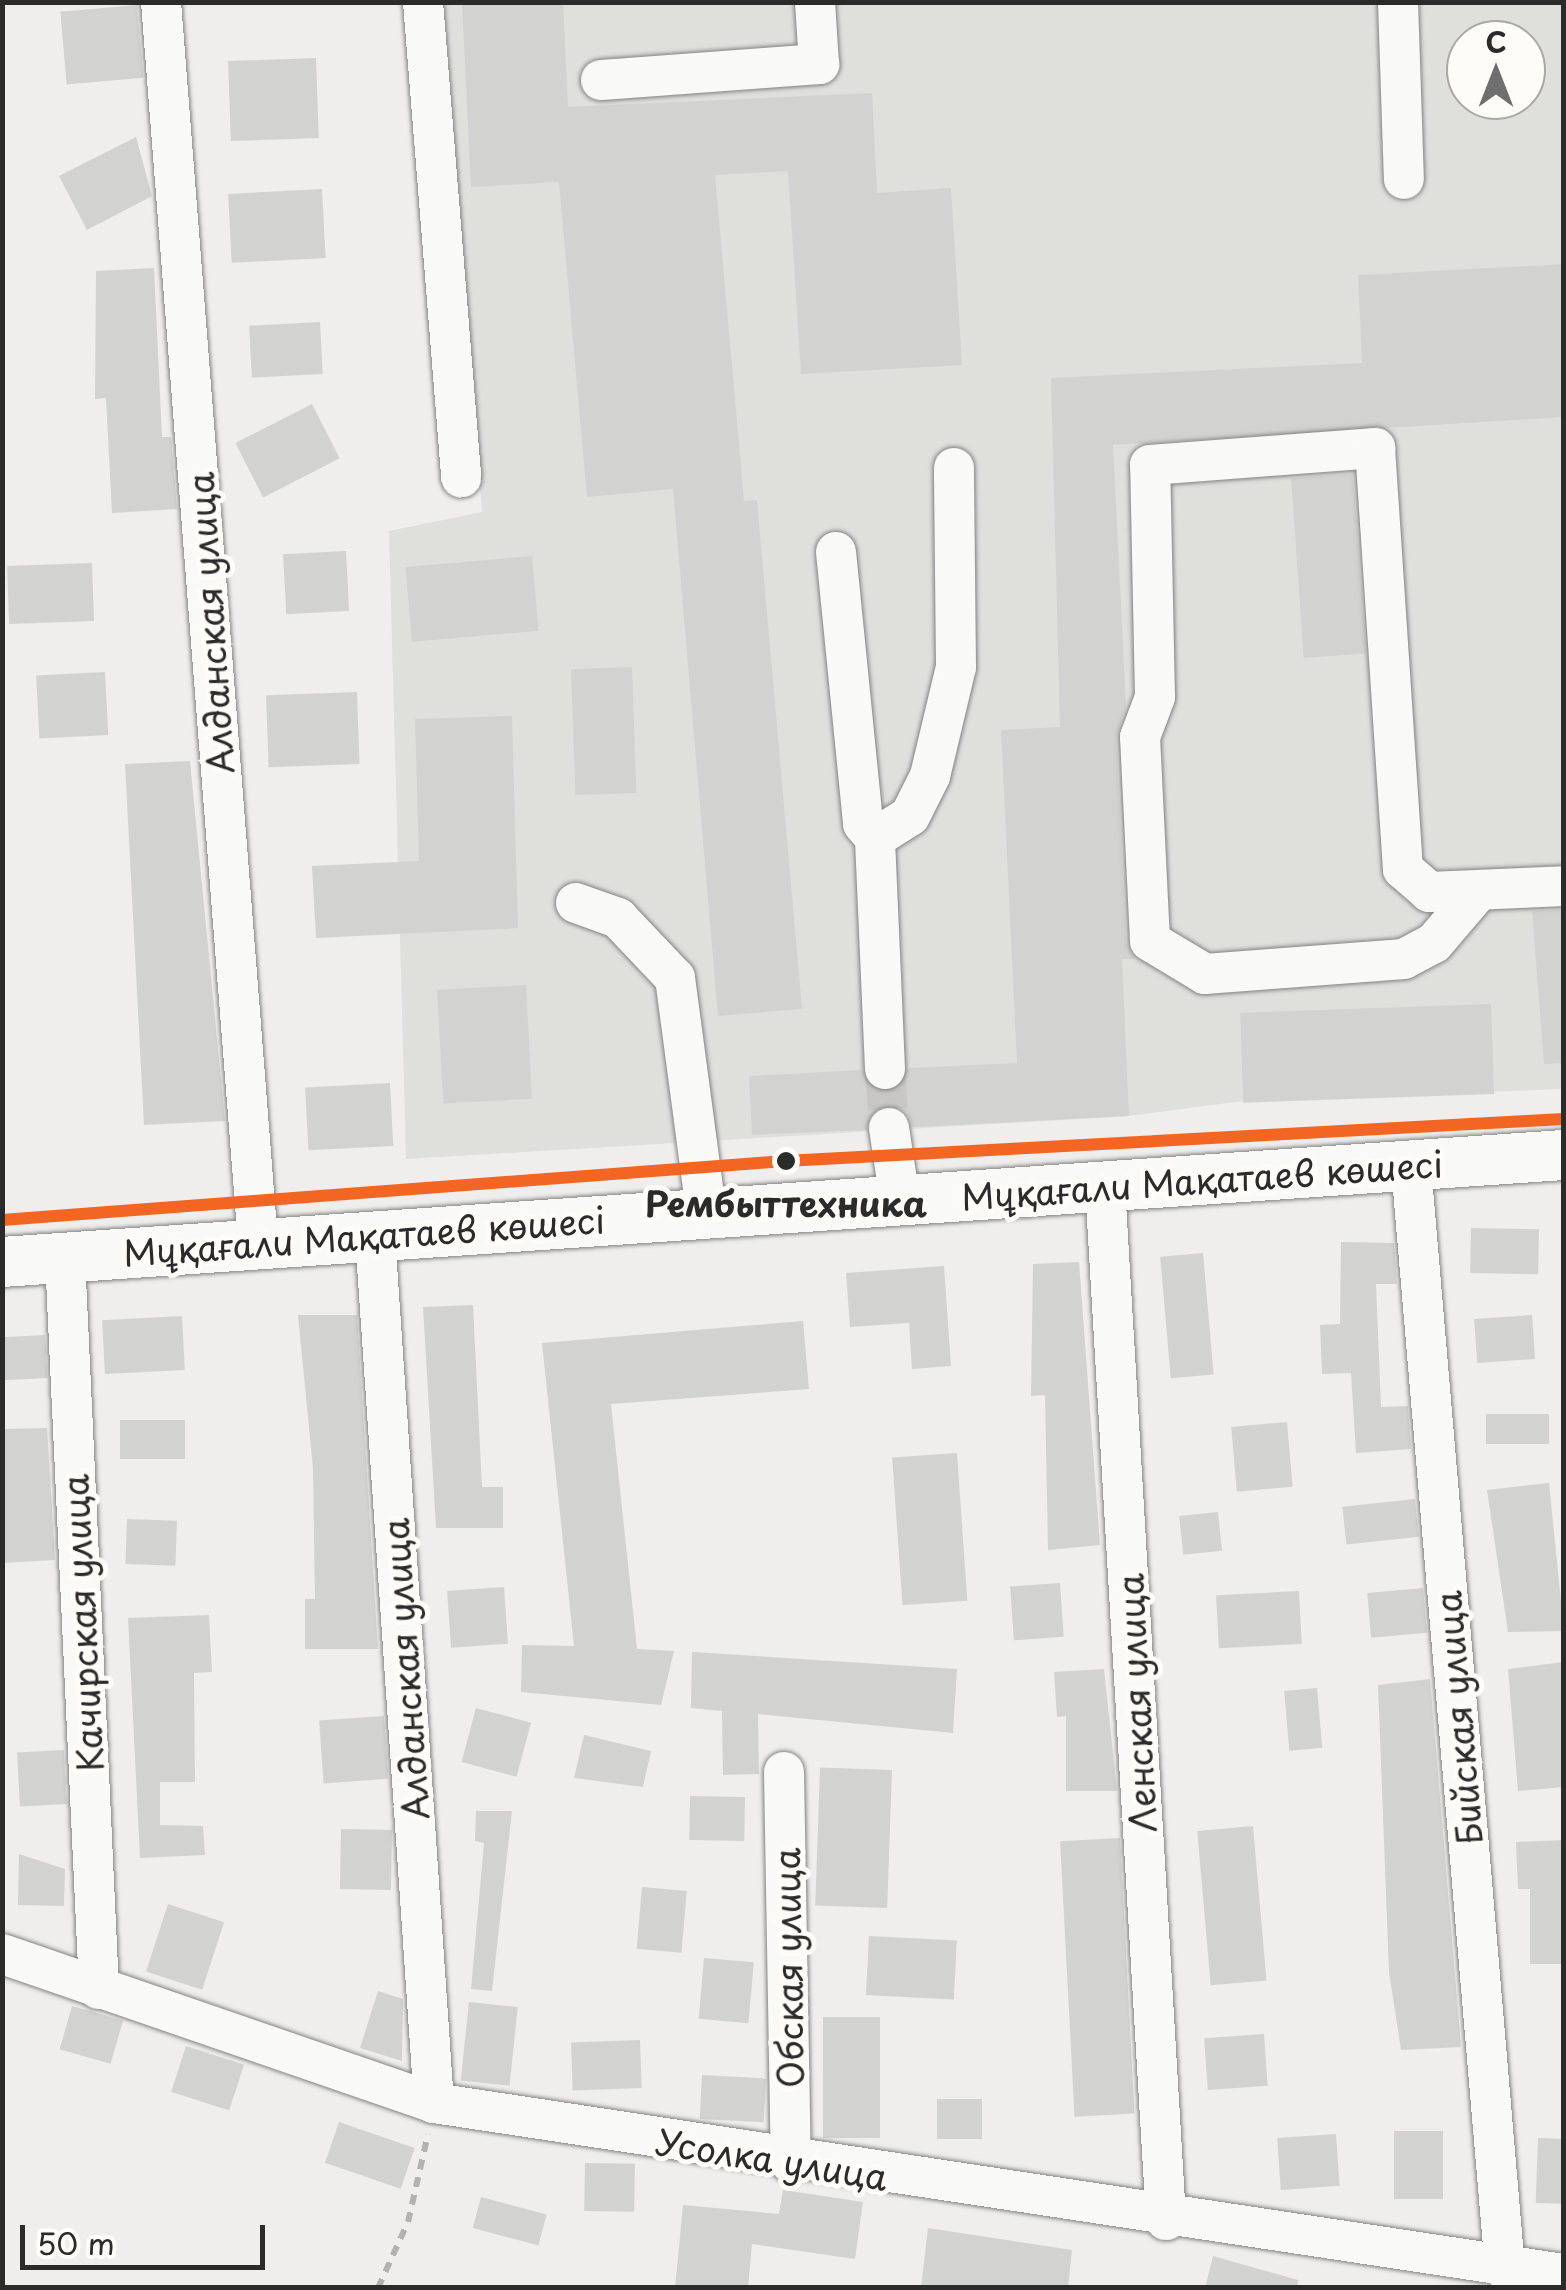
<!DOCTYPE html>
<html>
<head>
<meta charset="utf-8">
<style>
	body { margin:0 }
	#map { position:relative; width:1566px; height:2290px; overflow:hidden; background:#efeeec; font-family:"Playpen Sans",sans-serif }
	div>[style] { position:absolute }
	.built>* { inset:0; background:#dfdfdc }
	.building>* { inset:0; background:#d2d2d0; transform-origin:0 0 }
	.minor-tunnel>* { height:40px; margin-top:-20px; transform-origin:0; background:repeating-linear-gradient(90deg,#c8c7c5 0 40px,transparent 0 60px) }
	.path>* { height:6px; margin-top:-3px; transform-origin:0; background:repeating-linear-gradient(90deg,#b3b2b0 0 10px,transparent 0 18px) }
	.roads { filter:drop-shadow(0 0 2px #838382) drop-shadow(0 0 2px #838382) }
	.minor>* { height:40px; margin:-20px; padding:0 20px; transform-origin:20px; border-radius:20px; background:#f9f9f7 }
	.major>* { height:50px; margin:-25px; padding:0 25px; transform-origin:25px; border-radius:25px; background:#f9f9f7 }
	.tram-1>* { height:12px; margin:-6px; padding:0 6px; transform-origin:6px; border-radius:6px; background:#f26522 }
	.dots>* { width:28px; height:28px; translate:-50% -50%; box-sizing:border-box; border:5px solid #fdfcf7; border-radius:50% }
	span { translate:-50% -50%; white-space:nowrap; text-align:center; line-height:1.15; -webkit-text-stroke:10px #fdfcf7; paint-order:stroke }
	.street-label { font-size:35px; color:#2b2b2b }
	.stop-label { font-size:35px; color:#2b2b2b; font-weight:700 }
	.frame { position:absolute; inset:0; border:5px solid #2b2b2b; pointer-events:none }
	.north { position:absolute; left:1446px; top:20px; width:100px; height:100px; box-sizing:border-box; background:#fdfcf7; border:2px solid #a9a8a5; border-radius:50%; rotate:0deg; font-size:28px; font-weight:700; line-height:40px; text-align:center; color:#2b2b2b }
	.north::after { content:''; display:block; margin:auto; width:35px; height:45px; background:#706f6f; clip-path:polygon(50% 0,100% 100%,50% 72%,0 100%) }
	.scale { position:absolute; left:20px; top:2225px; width:245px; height:45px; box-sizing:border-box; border:5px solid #2b2b2b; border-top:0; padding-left:12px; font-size:30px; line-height:35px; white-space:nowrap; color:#2b2b2b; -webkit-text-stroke:8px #fdfcf7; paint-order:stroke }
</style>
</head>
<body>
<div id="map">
	<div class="built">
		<div style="clip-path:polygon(evenodd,444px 3px,1563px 3px,1563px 1089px,1243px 1101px,1129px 1116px,406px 1159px,389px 531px,482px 512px,444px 3px,1466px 40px,1526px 40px,1526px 100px,1466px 100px,1466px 40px)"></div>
	</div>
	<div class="building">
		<div style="clip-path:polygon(462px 2px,563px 2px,568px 107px,872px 93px,877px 193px,951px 188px,962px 365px,801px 374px,788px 171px,715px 175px,744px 501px,757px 500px,802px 1009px,718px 1016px,673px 489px,587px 497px,559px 182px,471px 187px)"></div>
		<div style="left:137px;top:5px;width:73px;height:77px;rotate:85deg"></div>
		<div style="left:316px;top:58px;width:80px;height:88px;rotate:88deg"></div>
		<div style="clip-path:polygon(136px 137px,152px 196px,87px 230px,59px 176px)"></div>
		<div style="left:322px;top:189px;width:69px;height:94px;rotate:87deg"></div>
		<div style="clip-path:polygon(1564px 264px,1564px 417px,1113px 445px,1126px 706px,1116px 738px,1126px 942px,1135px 959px,1122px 959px,1129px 1116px,913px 1127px,907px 1112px,886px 1104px,866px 1130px,752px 1135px,749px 1076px,861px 1070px,885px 1093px,909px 1068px,1017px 1063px,1001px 730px,1060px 727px,1051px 378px,1362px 363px,1358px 275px)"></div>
		<div style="clip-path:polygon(154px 268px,162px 437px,171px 437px,177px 509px,112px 513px,106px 398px,95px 399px,96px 271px)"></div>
		<div style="left:320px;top:322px;width:52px;height:71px;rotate:87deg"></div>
		<div style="left:312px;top:404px;width:61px;height:86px;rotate:63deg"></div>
		<div style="left:1353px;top:474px;width:180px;height:62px;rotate:86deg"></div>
		<div style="left:346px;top:551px;width:60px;height:63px;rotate:87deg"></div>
		<div style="left:532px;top:556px;width:75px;height:127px;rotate:85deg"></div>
		<div style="left:92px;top:563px;width:58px;height:85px;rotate:88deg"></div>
		<div style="left:632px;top:667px;width:126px;height:61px;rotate:88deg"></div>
		<div style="left:105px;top:672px;width:63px;height:69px;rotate:87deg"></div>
		<div style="left:357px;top:692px;width:72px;height:91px;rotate:88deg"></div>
		<div style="clip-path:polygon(512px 716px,518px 928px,316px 938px,312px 866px,419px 861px,415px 719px)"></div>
		<div style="clip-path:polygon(190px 761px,225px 1121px,144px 1125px,125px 764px)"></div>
		<div style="clip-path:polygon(1564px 910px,1564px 1063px,1544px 1064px,1532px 911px)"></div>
		<div style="left:526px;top:985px;width:114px;height:89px;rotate:87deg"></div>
		<div style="left:1491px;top:1004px;width:90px;height:251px;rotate:88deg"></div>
		<div style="left:390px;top:1083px;width:63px;height:85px;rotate:87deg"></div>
		<div style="left:1471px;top:1228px;width:68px;height:45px;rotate:1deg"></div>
		<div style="clip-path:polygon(1341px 1242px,1394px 1243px,1397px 1284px,1376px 1284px,1381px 1407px,1408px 1406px,1411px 1449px,1356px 1453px,1351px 1373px,1322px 1374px,1320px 1325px,1340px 1324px)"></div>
		<div style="left:1203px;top:1253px;width:122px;height:43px;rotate:85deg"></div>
		<div style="clip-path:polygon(1079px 1262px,1100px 1545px,1048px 1550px,1045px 1395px,1031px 1396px,1033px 1264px)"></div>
		<div style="clip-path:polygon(944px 1266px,951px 1366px,912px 1369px,909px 1323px,850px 1327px,846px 1273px)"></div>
		<div style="clip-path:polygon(473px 1305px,482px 1487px,503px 1487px,503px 1528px,436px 1528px,423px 1307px)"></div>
		<div style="clip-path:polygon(298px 1315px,357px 1315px,378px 1649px,305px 1649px,305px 1599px,315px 1599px,313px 1469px)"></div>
		<div style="left:1532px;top:1315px;width:44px;height:58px;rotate:86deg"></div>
		<div style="left:182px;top:1316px;width:54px;height:80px;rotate:87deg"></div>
		<div style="clip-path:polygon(803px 1321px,809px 1389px,611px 1404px,637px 1649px,674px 1651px,661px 1705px,521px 1692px,522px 1645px,574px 1646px,542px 1343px)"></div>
		<div style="left:45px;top:1335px;width:43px;height:43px;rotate:87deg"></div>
		<div style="left:1486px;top:1414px;width:63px;height:30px"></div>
		<div style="left:120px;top:1420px;width:65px;height:39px"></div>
		<div style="left:1287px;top:1422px;width:65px;height:56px;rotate:85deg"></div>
		<div style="clip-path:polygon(47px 1428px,55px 1560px,2px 1563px,2px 1429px)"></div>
		<div style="left:957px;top:1453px;width:148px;height:65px;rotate:86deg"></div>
		<div style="clip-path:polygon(1549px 1483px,1564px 1631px,1508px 1632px,1487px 1490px)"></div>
		<div style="left:1415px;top:1499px;width:38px;height:73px;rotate:84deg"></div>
		<div style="left:1218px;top:1512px;width:39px;height:39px;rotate:84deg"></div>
		<div style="left:127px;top:1519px;width:50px;height:45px;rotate:2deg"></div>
		<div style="left:1060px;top:1583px;width:54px;height:50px;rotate:86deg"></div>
		<div style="left:504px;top:1587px;width:57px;height:57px;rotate:86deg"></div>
		<div style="left:1423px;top:1588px;width:45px;height:56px;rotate:85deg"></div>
		<div style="left:1299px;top:1591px;width:53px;height:83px;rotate:87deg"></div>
		<div style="clip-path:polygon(209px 1615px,212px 1672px,194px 1673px,195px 1782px,160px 1782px,160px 1825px,203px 1826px,205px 1855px,140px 1858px,128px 1618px)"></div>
		<div style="clip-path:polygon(692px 1652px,957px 1669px,953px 1733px,758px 1714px,759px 1774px,723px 1775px,722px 1711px,691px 1708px)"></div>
		<div style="clip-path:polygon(1564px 1662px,1564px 1787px,1518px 1791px,1508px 1669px)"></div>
		<div style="clip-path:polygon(1104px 1669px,1117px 1791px,1066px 1791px,1066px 1716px,1057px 1717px,1054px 1672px)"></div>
		<div style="clip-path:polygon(1430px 1679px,1461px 2047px,1401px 2050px,1389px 1972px,1378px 1685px)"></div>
		<div style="left:1317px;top:1688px;width:60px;height:33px;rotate:85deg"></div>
		<div style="left:476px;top:1708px;width:57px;height:56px;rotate:15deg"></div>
		<div style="left:384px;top:1716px;width:63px;height:65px;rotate:86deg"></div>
		<div style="clip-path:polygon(584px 1735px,651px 1751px,643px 1787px,574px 1778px)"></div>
		<div style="left:64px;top:1750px;width:54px;height:47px;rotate:87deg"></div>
		<div style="left:892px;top:1770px;width:138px;height:72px;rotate:92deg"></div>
		<div style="left:690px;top:1796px;width:55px;height:44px;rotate:1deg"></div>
		<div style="clip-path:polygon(476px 1811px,512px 1811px,492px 1991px,471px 1989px,484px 1843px,475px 1841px)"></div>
		<div style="left:1253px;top:1826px;width:155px;height:56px;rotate:85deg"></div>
		<div style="left:341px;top:1829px;width:51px;height:60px;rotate:1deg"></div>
		<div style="left:1120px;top:1838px;width:276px;height:60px;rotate:87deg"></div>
		<div style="clip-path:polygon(1564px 1840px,1564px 1964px,1530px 1964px,1530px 1889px,1518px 1889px,1516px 1842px)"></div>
		<div style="clip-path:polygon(19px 1854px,65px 1869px,64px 1906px,18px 1905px)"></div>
		<div style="left:642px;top:1887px;width:45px;height:62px;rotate:5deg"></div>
		<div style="left:168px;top:1904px;width:59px;height:71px;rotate:18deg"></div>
		<div style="left:869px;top:1936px;width:88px;height:59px;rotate:3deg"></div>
		<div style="left:704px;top:1958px;width:50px;height:61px;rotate:5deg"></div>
		<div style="clip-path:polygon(378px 1991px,403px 1999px,402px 2061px,360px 2048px)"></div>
		<div style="left:469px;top:2002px;width:49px;height:79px;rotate:6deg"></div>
		<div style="left:72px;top:2006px;width:53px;height:45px;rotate:16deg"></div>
		<div style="left:823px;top:2017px;width:57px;height:121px"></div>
		<div style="left:1264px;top:2034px;width:52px;height:60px;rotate:86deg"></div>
		<div style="left:640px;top:2040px;width:48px;height:69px;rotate:88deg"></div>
		<div style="left:186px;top:2046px;width:61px;height:48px;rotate:18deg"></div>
		<div style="left:702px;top:2075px;width:64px;height:44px;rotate:3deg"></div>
		<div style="left:937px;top:2099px;width:45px;height:40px"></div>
		<div style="left:339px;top:2122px;width:80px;height:43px;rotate:19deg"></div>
		<div style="left:1394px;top:2131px;width:49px;height:68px"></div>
		<div style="left:1336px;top:2134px;width:52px;height:59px;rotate:86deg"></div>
		<div style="left:1538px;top:2138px;width:26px;height:65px;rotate:2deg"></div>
		<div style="left:585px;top:2163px;width:50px;height:48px;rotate:1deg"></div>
		<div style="clip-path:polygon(783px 2190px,863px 2202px,855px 2259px,752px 2244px,748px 2288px,675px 2288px,683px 2205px,779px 2214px)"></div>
		<div style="left:481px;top:2197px;width:68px;height:32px;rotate:15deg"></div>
		<div style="clip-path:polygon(928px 2228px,1072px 2250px,1068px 2288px,921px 2288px)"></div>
		<div style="clip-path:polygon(1213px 2256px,1298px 2280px,1297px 2288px,1205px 2288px)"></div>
	</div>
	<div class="minor-tunnel">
		<div style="left:885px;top:1069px;width:59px;rotate:86.1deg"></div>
	</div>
	<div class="path">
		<div style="left:378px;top:2288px;width:72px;rotate:-65.6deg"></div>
		<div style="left:408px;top:2222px;width:90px;rotate:-77.2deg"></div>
	</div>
	<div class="roads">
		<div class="minor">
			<div style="left:161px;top:2px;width:1246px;rotate:85.53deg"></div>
			<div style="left:423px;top:2px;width:477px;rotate:85.4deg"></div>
			<div style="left:1398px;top:2px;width:177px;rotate:88.1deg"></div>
			<div style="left:601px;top:80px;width:219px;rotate:-4.2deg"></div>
			<div style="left:819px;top:64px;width:62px;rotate:-93.7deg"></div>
			<div style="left:836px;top:552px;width:273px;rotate:84.3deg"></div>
			<div style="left:863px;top:824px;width:18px;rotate:49deg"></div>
			<div style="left:1475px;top:895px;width:63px;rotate:130.5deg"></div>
			<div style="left:1434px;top:943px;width:34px;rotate:152deg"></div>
			<div style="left:1404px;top:959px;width:200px;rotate:175.7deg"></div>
			<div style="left:1205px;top:974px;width:64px;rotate:-149deg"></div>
			<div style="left:1150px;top:941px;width:204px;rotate:-92.8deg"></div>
			<div style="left:1140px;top:737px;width:43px;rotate:-69.4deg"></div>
			<div style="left:1155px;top:697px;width:232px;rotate:-91.2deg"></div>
			<div style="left:1150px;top:465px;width:226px;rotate:-4.3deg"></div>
			<div style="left:1375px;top:448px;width:422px;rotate:86.2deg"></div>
			<div style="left:1403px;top:869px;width:35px;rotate:41deg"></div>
			<div style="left:1429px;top:892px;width:135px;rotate:-2.5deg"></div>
			<div style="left:576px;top:903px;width:45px;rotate:19.7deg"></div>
			<div style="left:618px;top:918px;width:83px;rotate:46.5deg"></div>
			<div style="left:675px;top:978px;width:234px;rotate:82.4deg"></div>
			<div style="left:885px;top:1069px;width:231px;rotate:-92.5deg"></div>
			<div style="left:875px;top:838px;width:41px;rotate:-32.2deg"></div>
			<div style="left:910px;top:816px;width:45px;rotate:-63.4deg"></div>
			<div style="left:930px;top:776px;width:112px;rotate:-76.6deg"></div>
			<div style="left:956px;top:667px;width:199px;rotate:-90.6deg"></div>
			<div style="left:889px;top:1128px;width:73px;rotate:81.3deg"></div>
			<div style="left:1411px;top:1166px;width:1108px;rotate:85.13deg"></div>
			<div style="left:1105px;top:1186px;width:1036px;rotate:86.62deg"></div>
			<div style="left:375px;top:1236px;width:869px;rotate:86.11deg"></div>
			<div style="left:65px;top:1257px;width:733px;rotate:87.34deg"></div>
			<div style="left:784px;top:1772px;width:391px;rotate:89deg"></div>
			<div style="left:2px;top:1954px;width:457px;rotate:19deg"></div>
			<div style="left:434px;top:2103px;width:1143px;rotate:8.61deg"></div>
		</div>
		<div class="major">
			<div style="left:2px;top:1262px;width:1566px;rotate:-3.92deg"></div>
		</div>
	</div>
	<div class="tram-1">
		<div style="left:2px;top:1220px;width:785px;rotate:-4.31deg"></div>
		<div style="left:785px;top:1161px;width:780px;rotate:-3.09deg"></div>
	</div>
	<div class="dots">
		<div style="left:786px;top:1161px;background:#2b2b2b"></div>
	</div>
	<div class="street-label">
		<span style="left:210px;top:623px;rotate:-94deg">Алданская улица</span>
		<span style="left:1202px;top:1180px;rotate:-4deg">Мұқағали Мақатаев көшесі</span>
		<span style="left:364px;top:1236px;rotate:-4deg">Мұқағали Мақатаев көшесі</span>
		<span style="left:82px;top:1623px;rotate:-93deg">Качирская улица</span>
		<span style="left:405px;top:1669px;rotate:-94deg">Алданская улица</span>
		<span style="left:1136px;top:1703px;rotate:-93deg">Ленская улица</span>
		<span style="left:1458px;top:1718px;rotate:-95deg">Бийская улица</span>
		<span style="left:788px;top:1968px;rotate:-91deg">Обская улица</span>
		<span style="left:772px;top:2159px;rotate:9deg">Усолка улица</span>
	</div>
	<div class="stop-label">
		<span style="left:786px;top:1203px">Рембыттехника</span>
	</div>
	<div class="frame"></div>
	<div class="north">С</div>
	<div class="scale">50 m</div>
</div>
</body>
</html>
